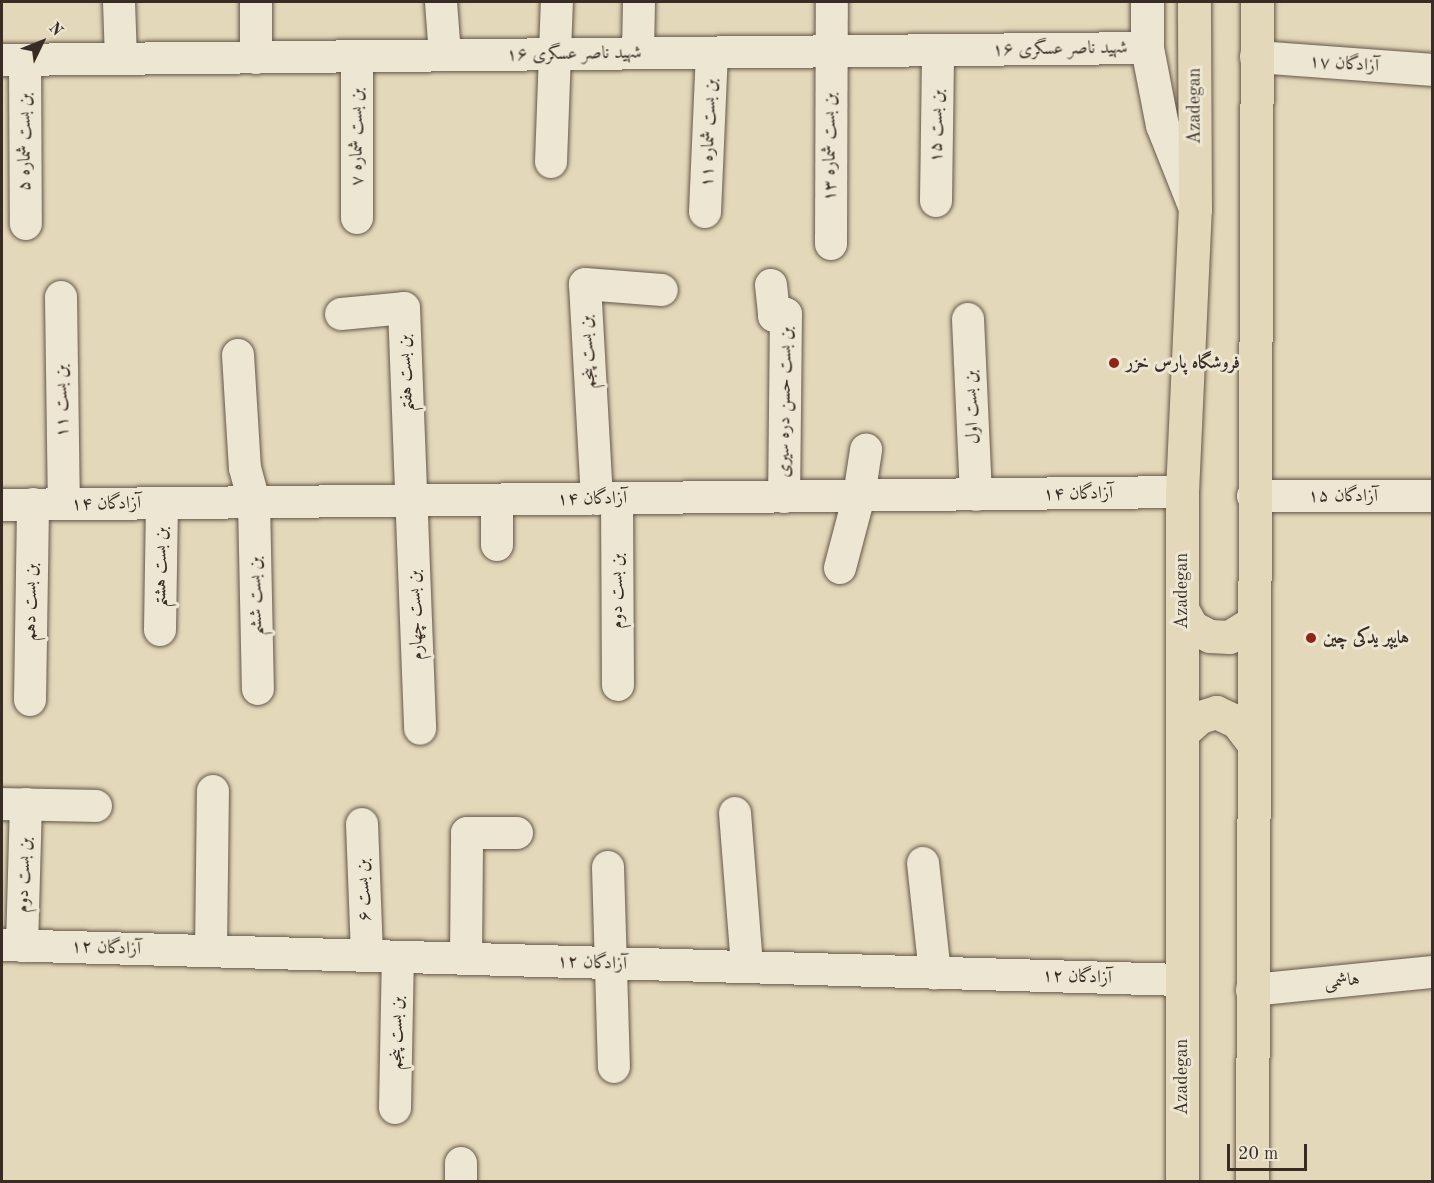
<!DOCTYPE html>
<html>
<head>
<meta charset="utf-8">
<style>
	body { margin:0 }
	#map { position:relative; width:1434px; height:1183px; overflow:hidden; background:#e3d8b9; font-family:"Old Standard TT",Amiri,serif }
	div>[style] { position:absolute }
	.roads { filter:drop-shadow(0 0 2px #64574a) drop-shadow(0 0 2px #64574a) }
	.minor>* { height:32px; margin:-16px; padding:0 16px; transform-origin:16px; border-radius:16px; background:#ede6d2 }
	.secondary>* { height:33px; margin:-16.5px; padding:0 16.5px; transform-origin:16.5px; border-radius:16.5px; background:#ede6d2 }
	.primary>* { height:33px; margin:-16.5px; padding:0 16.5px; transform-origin:16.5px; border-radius:16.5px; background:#e3d8b9 }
	.dots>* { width:16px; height:16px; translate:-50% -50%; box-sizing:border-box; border:3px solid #ede6d2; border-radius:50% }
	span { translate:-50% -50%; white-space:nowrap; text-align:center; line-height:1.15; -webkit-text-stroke:6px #ede6d2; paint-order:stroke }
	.street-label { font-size:18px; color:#392c25 }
	.poi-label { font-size:18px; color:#392c25; font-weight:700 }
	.left { translate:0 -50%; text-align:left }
	.frame { position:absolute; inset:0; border:3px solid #392c25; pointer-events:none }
	.north { position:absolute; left:12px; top:12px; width:60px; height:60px; -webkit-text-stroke:4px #ede6d2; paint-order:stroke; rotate:47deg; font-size:16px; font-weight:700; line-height:24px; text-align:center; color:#392c25 }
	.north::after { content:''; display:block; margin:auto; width:21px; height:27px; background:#392c25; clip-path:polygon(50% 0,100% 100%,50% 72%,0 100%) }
	.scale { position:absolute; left:1227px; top:1144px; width:80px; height:27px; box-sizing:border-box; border:3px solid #392c25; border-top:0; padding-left:8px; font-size:18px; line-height:21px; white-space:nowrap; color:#392c25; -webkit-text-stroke:4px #ede6d2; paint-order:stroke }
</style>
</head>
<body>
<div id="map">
	<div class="roads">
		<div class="minor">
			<div style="left:119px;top:2px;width:57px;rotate:88deg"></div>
			<div style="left:256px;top:2px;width:56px;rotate:90deg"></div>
			<div style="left:441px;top:2px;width:53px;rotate:85.7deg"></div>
			<div style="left:638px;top:53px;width:51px;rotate:-88.9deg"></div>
			<div style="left:1256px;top:57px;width:176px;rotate:4.2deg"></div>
			<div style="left:2px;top:60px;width:1145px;rotate:-0.6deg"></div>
			<div style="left:25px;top:60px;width:164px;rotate:89.7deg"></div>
			<div style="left:551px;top:162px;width:160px;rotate:-87.9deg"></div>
			<div style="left:936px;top:201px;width:151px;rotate:-89.2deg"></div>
			<div style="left:705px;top:212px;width:159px;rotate:-87.5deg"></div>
			<div style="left:357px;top:218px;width:162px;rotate:-90deg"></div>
			<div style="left:831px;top:244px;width:242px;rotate:-89.8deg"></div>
			<div style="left:771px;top:285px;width:31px;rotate:84deg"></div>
			<div style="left:774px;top:316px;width:12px;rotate:-9deg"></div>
			<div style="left:786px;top:314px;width:183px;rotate:90.6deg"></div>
			<div style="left:61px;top:297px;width:207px;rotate:89.2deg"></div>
			<div style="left:341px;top:314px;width:63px;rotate:-5.4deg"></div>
			<div style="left:404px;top:308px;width:421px;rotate:87.8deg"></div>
			<div style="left:968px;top:319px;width:176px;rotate:87.4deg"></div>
			<div style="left:238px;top:355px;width:113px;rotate:86.5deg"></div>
			<div style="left:245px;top:468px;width:35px;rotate:75deg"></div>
			<div style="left:254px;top:502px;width:187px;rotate:88.8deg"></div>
			<div style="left:1253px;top:496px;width:179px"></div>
			<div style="left:617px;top:498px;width:187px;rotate:89.7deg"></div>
			<div style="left:597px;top:499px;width:215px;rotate:-93.2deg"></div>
			<div style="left:585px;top:284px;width:77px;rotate:4.5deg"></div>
			<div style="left:2px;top:505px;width:1180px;rotate:-0.63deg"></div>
			<div style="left:497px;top:545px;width:45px;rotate:-90deg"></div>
			<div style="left:840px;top:568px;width:74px;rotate:-75.2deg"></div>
			<div style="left:859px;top:496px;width:47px;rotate:-81.3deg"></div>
			<div style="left:160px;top:630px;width:127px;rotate:-89.1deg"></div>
			<div style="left:30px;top:700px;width:196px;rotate:-89.1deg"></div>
			<div style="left:2px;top:804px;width:94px;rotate:1.2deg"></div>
			<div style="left:735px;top:813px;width:154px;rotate:85.5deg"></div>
			<div style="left:362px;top:824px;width:132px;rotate:87.8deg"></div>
			<div style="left:923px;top:863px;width:111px;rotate:83.8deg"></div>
			<div style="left:608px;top:867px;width:200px;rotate:88.3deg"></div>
			<div style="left:2px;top:945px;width:1181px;rotate:1.7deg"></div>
			<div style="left:22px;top:946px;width:142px;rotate:-88.4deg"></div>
			<div style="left:211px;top:951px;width:160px;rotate:-89.3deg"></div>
			<div style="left:466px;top:959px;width:126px;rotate:-89.5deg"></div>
			<div style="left:467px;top:833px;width:50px"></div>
			<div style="left:1252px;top:990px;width:181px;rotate:-5.7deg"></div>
			<div style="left:395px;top:1108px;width:151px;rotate:-88.9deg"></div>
			<div style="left:461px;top:1182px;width:19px;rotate:-90deg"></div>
		</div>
		<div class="secondary">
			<div style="left:1147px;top:2px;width:46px;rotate:90deg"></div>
			<div style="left:1147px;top:48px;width:78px;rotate:79deg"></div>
			<div style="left:1162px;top:125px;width:89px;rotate:68.3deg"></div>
		</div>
		<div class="primary">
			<div style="left:1182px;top:609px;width:21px;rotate:61deg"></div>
			<div style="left:1192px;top:627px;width:20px;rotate:27deg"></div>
			<div style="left:1210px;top:636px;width:19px;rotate:3deg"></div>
			<div style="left:1229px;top:637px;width:28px;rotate:-32deg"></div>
			<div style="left:1182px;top:733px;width:24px;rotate:-42deg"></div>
			<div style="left:1200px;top:717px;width:17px;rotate:-17deg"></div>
			<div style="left:1216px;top:712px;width:23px;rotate:25deg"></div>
			<div style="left:1237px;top:722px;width:26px;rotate:53deg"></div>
			<div style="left:1182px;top:1182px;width:690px;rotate:-90deg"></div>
			<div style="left:1182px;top:492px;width:283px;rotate:-87.4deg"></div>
			<div style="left:1195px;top:209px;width:207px;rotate:-90.3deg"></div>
			<div style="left:1252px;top:1182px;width:1180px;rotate:-89.76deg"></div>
		</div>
	</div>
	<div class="dots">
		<div style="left:1114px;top:363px;background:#8f2418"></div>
		<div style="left:1311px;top:638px;background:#8f2418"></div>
	</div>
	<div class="street-label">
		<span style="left:1060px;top:49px;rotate:-1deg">۱۶ شهید ناصر عسگری</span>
		<span style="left:574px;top:54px;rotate:-1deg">۱۶ شهید ناصر عسگری</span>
		<span style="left:1344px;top:64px;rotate:4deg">۱۷ آزادگان</span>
		<span style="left:1195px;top:106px;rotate:-90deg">Azadegan</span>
		<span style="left:937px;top:126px;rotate:-89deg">بن بست ۱۵</span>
		<span style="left:709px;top:133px;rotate:-88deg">بن بست شماره ۱۱</span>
		<span style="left:357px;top:137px;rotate:-90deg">بن بست شماره ۷</span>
		<span style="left:25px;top:142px;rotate:-90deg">بن بست شماره ۵</span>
		<span style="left:830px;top:147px;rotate:-90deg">بن بست شماره ۱۳</span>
		<span style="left:588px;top:352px;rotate:-93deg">بن بست پنجم</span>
		<span style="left:406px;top:373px;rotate:-92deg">بن بست هفتم</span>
		<span style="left:62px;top:401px;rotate:-91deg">بن بست ۱۱</span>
		<span style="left:785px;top:402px;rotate:-89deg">بن بست حسن دره سیری</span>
		<span style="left:972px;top:407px;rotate:-92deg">بن بست اول</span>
		<span style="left:1078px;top:494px;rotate:-1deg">۱۴ آزادگان</span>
		<span style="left:1343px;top:496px">۱۵ آزادگان</span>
		<span style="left:592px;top:499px;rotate:-1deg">۱۴ آزادگان</span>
		<span style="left:106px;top:504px;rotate:-1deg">۱۴ آزادگان</span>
		<span style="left:161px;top:567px;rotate:-89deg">بن بست هشتم</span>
		<span style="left:617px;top:591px;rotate:-90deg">بن بست دوم</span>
		<span style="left:1182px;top:591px;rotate:-90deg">Azadegan</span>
		<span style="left:256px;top:596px;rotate:-91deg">بن بست ششم</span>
		<span style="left:31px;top:602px;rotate:-89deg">بن بست دهم</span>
		<span style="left:416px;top:615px;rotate:-92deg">بن بست چهارم</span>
		<span style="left:24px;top:875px;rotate:-88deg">بن بست دوم</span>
		<span style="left:364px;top:890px;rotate:-92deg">بن بست ۶</span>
		<span style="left:106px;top:948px;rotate:2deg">۱۲ آزادگان</span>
		<span style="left:592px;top:963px;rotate:2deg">۱۲ آزادگان</span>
		<span style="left:1077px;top:977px;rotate:2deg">۱۲ آزادگان</span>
		<span style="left:1342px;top:981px;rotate:-5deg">هاشمی</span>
		<span style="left:397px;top:1033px;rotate:-89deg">بن بست پنجم</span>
		<span style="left:1182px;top:1077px;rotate:-90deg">Azadegan</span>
	</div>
	<div class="poi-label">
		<span class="left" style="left:1126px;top:363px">فروشگاه پارس خزر</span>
		<span class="left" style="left:1323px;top:638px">هایپر یدکی چین</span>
	</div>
	<div class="frame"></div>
	<div class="north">N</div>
	<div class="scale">20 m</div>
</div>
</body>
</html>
